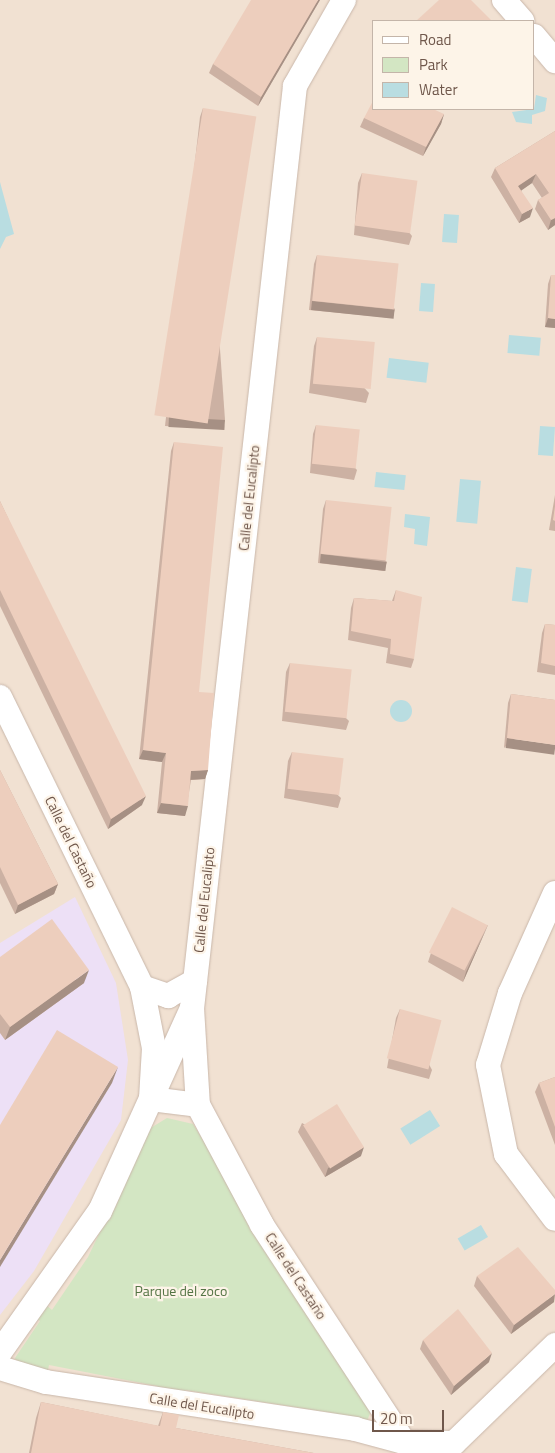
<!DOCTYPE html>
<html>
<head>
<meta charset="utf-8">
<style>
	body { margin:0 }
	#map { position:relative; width:555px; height:1453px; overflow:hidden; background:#faf0e3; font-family:"Titillium Web",sans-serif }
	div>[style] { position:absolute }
	.residential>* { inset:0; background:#f1e1d2 }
	.education>* { inset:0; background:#ede0f6 }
	.green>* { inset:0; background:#d3e6c3 }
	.water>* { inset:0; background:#b9dde1; transform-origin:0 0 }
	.round { border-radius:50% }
	.roads { filter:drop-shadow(0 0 1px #c9b7aa) drop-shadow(0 0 1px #c9b7aa) }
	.street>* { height:24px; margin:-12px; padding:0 12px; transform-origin:12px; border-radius:12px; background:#fff }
	.wall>* { inset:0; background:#ccb1a3 }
	.shaded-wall>* { inset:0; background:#a69084; transform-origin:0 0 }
	.building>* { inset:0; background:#edcebd; transform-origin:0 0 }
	span { translate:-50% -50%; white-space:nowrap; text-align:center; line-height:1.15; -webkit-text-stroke:4.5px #fdf4e8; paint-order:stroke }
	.street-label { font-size:14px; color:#6f574b }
	.park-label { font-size:14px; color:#547444 }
	.legend { position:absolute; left:372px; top:20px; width:162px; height:90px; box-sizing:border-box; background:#fdf4e8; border:1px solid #c4b5a9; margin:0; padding:6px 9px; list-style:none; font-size:15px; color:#6f574b }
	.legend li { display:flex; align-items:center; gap:10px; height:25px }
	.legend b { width:25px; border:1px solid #c4b5a9 }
	.scale { position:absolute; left:372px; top:1410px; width:72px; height:22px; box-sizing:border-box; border:2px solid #6f574b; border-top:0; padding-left:6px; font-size:15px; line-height:18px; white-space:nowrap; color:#6f574b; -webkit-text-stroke:4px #fdf4e8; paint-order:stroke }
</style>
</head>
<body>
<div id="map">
	<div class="residential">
		<div style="clip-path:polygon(evenodd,0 0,555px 0,555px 1453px,0 1453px,0 0,374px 21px,534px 21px,534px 109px,374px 109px,374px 21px)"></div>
	</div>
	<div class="education">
		<div style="clip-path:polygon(75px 897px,116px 983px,128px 1060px,121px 1120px,34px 1271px,0 1315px,0 943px)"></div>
	</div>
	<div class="green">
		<div style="clip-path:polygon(167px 1118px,193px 1124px,373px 1405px,366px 1424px,339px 1425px,333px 1413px,185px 1390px,184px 1400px,157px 1396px,157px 1386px,49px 1365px,47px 1375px,17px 1365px,15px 1358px,40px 1321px,34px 1317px,44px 1303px,52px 1310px,88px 1257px,149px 1129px)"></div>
	</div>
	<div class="water">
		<div style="clip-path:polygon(536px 95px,547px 98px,545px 111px,532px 115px,532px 124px,516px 122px,512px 112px,534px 109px)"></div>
		<div style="clip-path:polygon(0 182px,14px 234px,6px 237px,0 249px)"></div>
		<div style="left:444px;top:214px;width:15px;height:28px;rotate:4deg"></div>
		<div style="left:421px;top:283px;width:14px;height:28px;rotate:4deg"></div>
		<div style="left:509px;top:335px;width:32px;height:18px;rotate:5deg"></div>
		<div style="left:389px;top:358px;width:40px;height:20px;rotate:7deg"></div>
		<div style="left:540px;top:426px;width:15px;height:29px;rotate:4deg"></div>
		<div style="left:376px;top:472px;width:30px;height:15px;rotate:6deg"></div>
		<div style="left:460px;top:479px;width:21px;height:43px;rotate:5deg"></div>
		<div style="clip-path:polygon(405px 514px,430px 517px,427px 546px,414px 544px,415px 529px,404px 527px)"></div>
		<div style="left:516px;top:567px;width:16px;height:34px;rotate:7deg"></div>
		<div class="round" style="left:390px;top:700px;width:22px;height:22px"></div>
		<div style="left:430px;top:1110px;width:19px;height:35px;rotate:58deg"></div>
		<div style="left:481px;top:1225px;width:14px;height:27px;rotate:60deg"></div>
	</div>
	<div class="roads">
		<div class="street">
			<div style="left:344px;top:0;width:99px;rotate:119.7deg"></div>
			<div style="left:295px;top:86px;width:928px;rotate:96.37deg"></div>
			<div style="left:192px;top:1008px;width:97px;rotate:86.5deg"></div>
			<div style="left:198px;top:1105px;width:136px;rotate:61.9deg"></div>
			<div style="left:262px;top:1225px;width:259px;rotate:56.8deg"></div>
			<div style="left:504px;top:0;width:28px;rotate:49deg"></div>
			<div style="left:534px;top:36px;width:33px;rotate:50deg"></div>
			<div style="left:0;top:697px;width:323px;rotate:63.9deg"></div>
			<div style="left:142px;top:987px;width:62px;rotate:78.9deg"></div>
			<div style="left:154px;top:1048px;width:51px;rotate:93.4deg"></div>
			<div style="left:555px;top:893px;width:110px;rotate:114.2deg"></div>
			<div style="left:510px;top:993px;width:75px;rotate:107deg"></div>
			<div style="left:488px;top:1065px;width:91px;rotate:78.6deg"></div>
			<div style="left:506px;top:1154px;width:81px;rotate:53deg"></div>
			<div style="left:142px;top:987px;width:28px;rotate:19deg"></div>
			<div style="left:168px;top:996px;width:31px;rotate:-29deg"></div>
			<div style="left:151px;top:1099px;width:47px;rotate:7.3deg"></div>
			<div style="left:0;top:1352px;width:173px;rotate:-54.7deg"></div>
			<div style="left:100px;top:1211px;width:221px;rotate:-65.6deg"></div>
			<div style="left:0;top:1368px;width:48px;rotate:16.9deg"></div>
			<div style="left:46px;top:1382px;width:313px;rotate:8.6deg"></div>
			<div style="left:355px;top:1429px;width:51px;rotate:14.9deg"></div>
			<div style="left:404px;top:1442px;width:50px;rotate:1.1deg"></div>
			<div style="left:454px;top:1443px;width:141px;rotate:-44.1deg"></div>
		</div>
	</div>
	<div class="wall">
		<div style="clip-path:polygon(320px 0,258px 106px,209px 73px,213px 64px)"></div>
		<div style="clip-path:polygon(203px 108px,225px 420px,222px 429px,165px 426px,200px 117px)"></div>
		<div style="clip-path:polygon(444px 114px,441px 124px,423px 156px,360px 127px,364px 118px)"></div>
		<div style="clip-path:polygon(555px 131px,555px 225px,548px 230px,535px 209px,538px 200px,542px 198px,532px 183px,521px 190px,530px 217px,519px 223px,491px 177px,495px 168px)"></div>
		<div style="clip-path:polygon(362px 173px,412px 236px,409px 245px,354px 235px,358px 183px)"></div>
		<div style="clip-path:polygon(317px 255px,395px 309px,392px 318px,309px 310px,314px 264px)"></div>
		<div style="clip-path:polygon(551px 275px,555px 328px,545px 327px,548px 284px)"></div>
		<div style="clip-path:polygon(317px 337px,369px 393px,366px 403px,309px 393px,314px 346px)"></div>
		<div style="clip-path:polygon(316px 425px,357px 470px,354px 480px,310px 473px,313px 434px)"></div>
		<div style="clip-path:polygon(174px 442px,199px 692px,208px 770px,205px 779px,191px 780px,185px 816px,157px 813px,162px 762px,139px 759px,171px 451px)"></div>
		<div style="clip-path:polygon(555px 495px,555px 531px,549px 530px)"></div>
		<div style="clip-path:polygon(326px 500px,387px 562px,384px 571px,318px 563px,323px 509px)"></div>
		<div style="clip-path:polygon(0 501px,142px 805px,108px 829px,0 606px)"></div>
		<div style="clip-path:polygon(396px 590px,414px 659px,411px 668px,386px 663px,388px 648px,348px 640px,351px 608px,354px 598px,392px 601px)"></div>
		<div style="clip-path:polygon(545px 624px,555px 625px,555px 675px,537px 672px,542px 633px)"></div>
		<div style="clip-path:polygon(290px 663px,349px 721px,346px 730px,282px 721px,286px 672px)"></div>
		<div style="clip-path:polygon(511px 694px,555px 700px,504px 748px,508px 703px)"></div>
		<div style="clip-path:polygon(292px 752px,341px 798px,338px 808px,284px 798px,288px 761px)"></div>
		<div style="clip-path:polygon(0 770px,58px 884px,54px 894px,15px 914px,0 883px)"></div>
		<div style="clip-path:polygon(488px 925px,463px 982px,428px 962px,431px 953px)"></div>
		<div style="clip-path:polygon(0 957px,84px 983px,5px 1040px,0 1033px)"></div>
		<div style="clip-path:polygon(400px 1009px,432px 1070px,429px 1079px,387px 1068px,396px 1018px)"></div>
		<div style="clip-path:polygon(555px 1077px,555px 1145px,535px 1092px,539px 1083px)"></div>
		<div style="clip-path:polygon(302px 1123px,361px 1156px,325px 1177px,298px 1132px)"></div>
		<div style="clip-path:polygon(477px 1276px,554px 1302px,511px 1334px,474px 1286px)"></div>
		<div style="clip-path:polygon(423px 1340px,489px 1362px,451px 1395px,420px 1349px)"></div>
		<div style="clip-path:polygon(41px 1402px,158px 1426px,163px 1412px,176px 1428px,314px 1453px,29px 1453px,36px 1418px)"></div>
	</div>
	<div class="shaded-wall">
		<div style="clip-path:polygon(318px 0,320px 0,258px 106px,261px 97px)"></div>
		<div style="clip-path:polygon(444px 114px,441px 124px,423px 156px,426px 147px)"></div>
		<div style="clip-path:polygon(536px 174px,532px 183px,515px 195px,518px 186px)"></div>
		<div style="clip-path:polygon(533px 208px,530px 217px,519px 223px,522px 214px)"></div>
		<div style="clip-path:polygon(555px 218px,555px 225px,548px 230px,551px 220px)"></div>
		<div style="left:312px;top:301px;width:83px;height:9px;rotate:6deg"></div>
		<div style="clip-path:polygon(548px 318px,555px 319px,555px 328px,545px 327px)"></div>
		<div style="left:169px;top:417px;width:56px;height:10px;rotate:3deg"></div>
		<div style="left:321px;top:554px;width:66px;height:9px;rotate:7deg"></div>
		<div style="left:507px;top:738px;width:49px;height:10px;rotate:8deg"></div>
		<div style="clip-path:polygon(143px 750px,166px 753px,162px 762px,139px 759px)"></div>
		<div style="clip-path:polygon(208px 770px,205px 779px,188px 780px,191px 771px)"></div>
		<div style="clip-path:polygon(146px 796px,142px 805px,108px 829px,111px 819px)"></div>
		<div style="clip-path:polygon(161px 803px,188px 806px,185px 816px,157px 813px)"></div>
		<div style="clip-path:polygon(58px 884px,54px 894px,15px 914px,18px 905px)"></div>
		<div style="clip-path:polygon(488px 925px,484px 934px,463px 982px,466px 972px)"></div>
		<div style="clip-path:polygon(89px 970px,84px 983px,5px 1040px,10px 1027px)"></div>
		<div style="clip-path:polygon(118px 1067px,112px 1083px,0 1267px,0 1260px)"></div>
		<div style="clip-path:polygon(364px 1147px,361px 1156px,325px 1177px,328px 1168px)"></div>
		<div style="clip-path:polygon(555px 1294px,554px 1302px,511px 1334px,514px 1325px)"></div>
		<div style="clip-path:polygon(492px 1353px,489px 1362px,451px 1395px,454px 1386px)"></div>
	</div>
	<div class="building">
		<div style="clip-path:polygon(251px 0,318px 0,261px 97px,213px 64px)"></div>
		<div style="clip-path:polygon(439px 0,471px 0,492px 21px,416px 21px)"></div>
		<div style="clip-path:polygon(374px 99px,374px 109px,433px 109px,444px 114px,426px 147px,364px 118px)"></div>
		<div style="left:203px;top:108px;width:54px;height:311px;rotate:9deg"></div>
		<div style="clip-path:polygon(555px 131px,555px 218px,551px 220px,538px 200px,549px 193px,536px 174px,518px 186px,533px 208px,522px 214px,495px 168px)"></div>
		<div style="left:362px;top:173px;width:56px;height:53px;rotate:8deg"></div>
		<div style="left:317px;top:255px;width:82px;height:46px;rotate:6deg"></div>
		<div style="clip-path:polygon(551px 275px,555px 275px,555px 319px,548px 318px)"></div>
		<div style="left:317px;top:337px;width:58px;height:47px;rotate:5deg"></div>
		<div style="left:316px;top:425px;width:44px;height:39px;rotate:6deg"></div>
		<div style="clip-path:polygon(174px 442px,223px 447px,199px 692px,214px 693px,208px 770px,191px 771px,188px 806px,161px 803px,166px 753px,143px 750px)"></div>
		<div style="left:326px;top:500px;width:66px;height:54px;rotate:6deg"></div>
		<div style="clip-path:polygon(0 501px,146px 796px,111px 819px,0 590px)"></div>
		<div style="clip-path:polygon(555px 506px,555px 521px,553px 520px)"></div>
		<div style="clip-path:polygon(396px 590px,422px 597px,414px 659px,390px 654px,391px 639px,351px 631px,354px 598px,394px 601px)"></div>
		<div style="clip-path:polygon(545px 624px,555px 625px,555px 666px,541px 663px)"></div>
		<div style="left:290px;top:663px;width:62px;height:49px;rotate:6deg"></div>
		<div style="clip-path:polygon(511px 694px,555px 700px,555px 745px,507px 738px)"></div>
		<div style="left:292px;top:752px;width:52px;height:37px;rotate:7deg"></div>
		<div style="clip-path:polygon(0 770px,58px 884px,18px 905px,0 867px)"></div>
		<div style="left:452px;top:907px;width:40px;height:51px;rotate:27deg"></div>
		<div style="clip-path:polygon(52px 919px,89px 970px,10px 1027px,0 1014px,0 957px)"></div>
		<div style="left:400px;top:1009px;width:43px;height:51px;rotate:15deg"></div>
		<div style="clip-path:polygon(57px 1030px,118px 1067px,0 1260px,0 1125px)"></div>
		<div style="clip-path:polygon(555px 1077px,555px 1127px,539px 1083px)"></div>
		<div style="left:337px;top:1104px;width:51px;height:40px;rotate:58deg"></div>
		<div style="clip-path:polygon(518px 1247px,555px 1290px,555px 1294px,514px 1325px,477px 1276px)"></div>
		<div style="clip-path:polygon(458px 1309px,492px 1353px,454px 1386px,423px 1340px)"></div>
		<div style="clip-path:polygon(41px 1402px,160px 1426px,163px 1412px,179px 1415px,176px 1428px,314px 1453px,31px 1453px)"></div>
	</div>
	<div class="street-label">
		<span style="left:249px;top:498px;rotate:-84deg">Calle del Eucalipto</span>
		<span style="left:71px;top:842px;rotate:64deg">Calle del Castaño</span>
		<span style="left:204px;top:900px;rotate:-84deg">Calle del Eucalipto</span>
		<span style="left:296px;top:1276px;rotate:57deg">Calle del Castaño</span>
		<span style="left:202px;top:1406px;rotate:9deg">Calle del Eucalipto</span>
	</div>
	<div class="park-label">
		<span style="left:181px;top:1291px">Parque del zoco</span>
	</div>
	<ul class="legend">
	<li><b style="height:6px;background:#fff"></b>Road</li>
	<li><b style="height:14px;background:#d3e6c3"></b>Park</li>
	<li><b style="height:14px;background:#b9dde1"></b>Water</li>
	</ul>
	<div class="scale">20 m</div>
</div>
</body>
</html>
